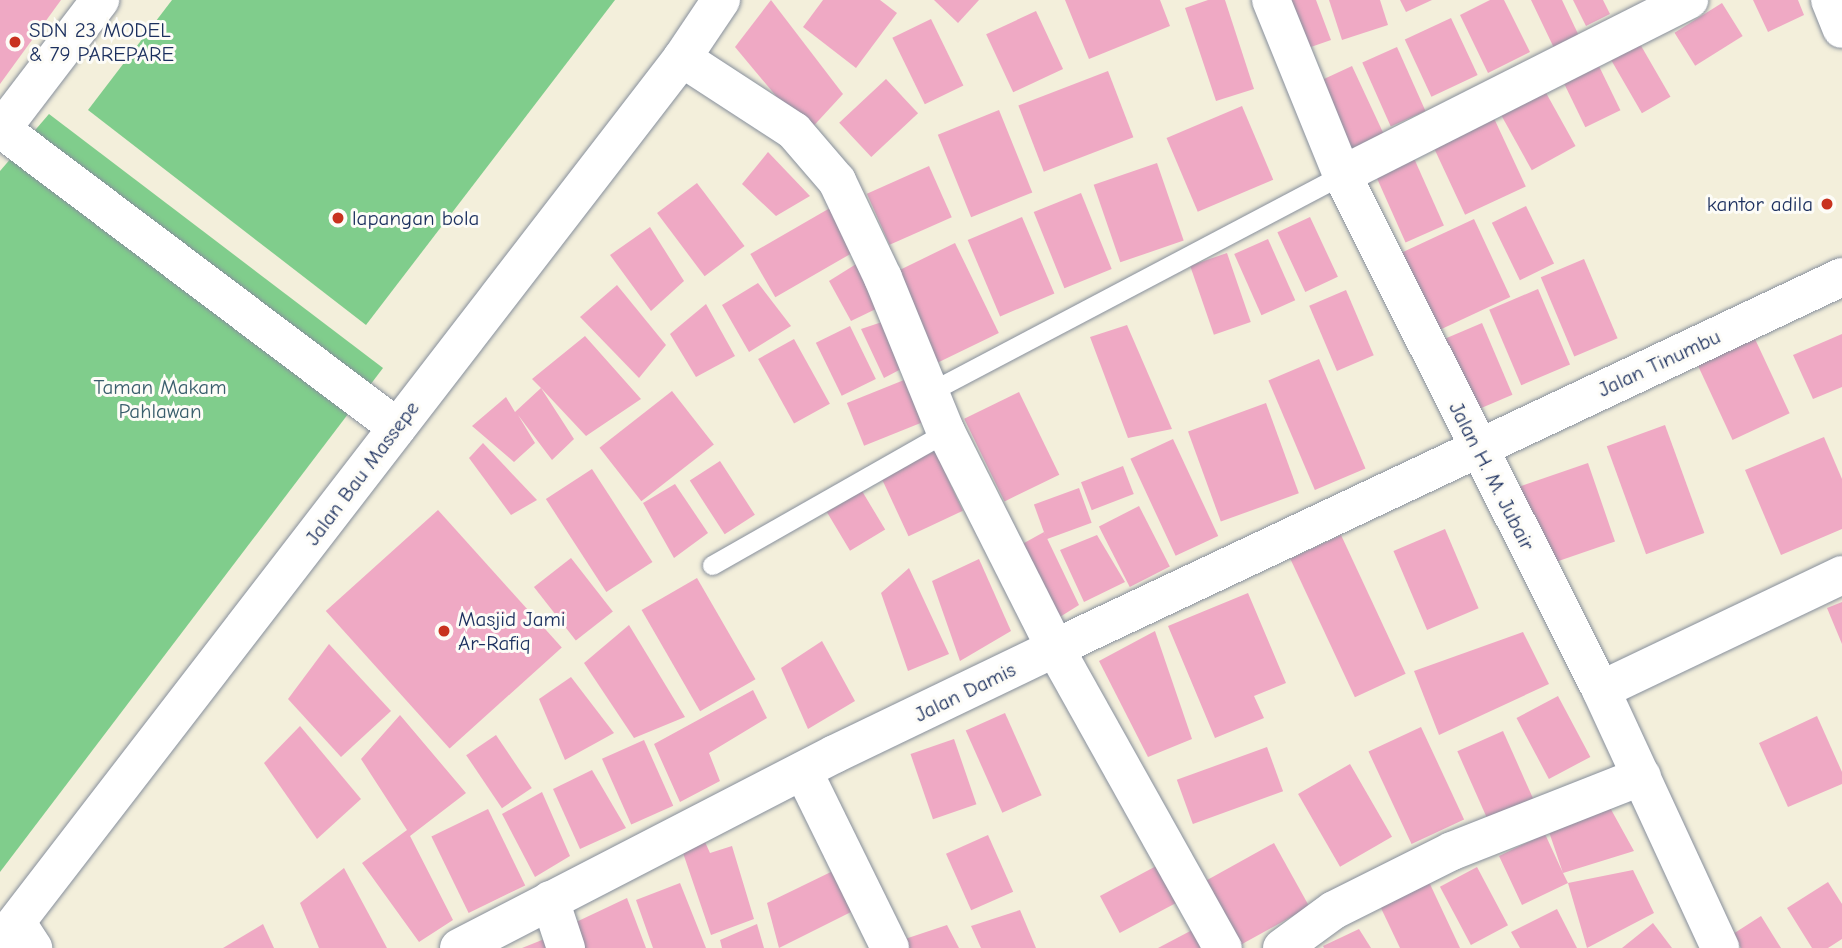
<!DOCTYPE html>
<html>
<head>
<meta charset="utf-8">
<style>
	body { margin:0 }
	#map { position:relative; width:1842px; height:948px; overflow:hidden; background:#f3efdb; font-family:"Comic Neue",sans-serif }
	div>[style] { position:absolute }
	.green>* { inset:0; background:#80cd8c }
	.building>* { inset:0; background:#efa9c4; transform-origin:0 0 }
	.roads { filter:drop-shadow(0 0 2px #878f9c) drop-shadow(0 0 2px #878f9c) }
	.service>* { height:19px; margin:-9.5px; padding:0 9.5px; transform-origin:9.5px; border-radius:9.5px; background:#fff }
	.minor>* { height:38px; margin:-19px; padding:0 19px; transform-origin:19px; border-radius:19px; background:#fff }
	.trunk>* { height:38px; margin:-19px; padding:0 19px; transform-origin:19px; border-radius:19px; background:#fff }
	.dots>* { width:19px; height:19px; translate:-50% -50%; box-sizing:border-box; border:4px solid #fdfcf7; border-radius:50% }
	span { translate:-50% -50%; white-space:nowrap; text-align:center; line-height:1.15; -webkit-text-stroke:6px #fdfcf7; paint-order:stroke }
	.poi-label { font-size:21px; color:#1b2f5e }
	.left { translate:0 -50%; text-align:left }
	.right { translate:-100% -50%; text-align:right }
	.street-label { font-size:21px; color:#1b2f5e }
	.park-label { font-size:21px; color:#395e6c }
</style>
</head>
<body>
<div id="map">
	<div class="green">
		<div style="clip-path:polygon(172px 0,615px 0,366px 325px,88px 110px)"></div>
		<div style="clip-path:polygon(49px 114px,383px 368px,0 872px,0 171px)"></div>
	</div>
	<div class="building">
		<div style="clip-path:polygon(0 0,61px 0,0 84px)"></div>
		<div style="clip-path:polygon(771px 0,843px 94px,807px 133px,735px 47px)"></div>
		<div style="clip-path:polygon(823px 0,880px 0,897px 13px,856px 68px,803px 27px)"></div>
		<div style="clip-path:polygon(934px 0,979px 0,958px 23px)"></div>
		<div style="clip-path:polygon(1065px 0,1160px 0,1170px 26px,1089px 59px)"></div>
		<div style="clip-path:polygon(1208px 0,1225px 0,1254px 89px,1216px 101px,1185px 8px)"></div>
		<div style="clip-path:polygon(1290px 0,1316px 0,1331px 40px,1308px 48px)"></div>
		<div style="clip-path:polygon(1329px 0,1380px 0,1388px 25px,1342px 40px)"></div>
		<div style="clip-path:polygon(1400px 0,1432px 0,1406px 12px)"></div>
		<div style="clip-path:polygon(1490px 0,1504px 0,1530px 52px,1488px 73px,1460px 15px)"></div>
		<div style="clip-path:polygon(1531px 0,1562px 0,1579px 36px,1554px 48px)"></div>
		<div style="clip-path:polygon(1573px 0,1603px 0,1610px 14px,1586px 26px)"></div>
		<div style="clip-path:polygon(1753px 0,1798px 0,1804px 15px,1768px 32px)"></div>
		<div style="left:1722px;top:3px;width:39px;height:56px;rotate:58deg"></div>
		<div style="left:1036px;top:11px;width:64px;height:55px;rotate:65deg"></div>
		<div style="left:1451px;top:18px;width:63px;height:51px;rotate:65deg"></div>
		<div style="left:931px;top:19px;width:74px;height:43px;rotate:64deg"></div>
		<div style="left:1640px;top:44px;width:61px;height:33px;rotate:60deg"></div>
		<div style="left:1397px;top:47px;width:70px;height:38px;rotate:66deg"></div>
		<div style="left:1595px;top:58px;width:58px;height:39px;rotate:64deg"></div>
		<div style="left:1352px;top:66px;width:77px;height:44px;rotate:65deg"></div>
		<div style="left:1108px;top:71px;width:71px;height:96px;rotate:69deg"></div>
		<div style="left:886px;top:79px;width:47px;height:64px;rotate:47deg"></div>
		<div style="left:1545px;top:91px;width:63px;height:50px;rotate:61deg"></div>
		<div style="left:1242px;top:106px;width:80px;height:82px;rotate:67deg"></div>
		<div style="left:999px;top:110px;width:89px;height:66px;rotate:68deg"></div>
		<div style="left:1492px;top:114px;width:80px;height:67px;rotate:65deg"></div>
		<div style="clip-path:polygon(768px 152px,810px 196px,776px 216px,742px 184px)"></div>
		<div style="left:1413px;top:156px;width:76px;height:42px;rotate:66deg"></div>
		<div style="left:1157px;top:163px;width:82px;height:67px;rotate:71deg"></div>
		<div style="left:929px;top:166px;width:56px;height:68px;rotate:66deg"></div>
		<div style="left:697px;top:183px;width:79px;height:50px;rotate:53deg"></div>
		<div style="left:1081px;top:193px;width:82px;height:51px;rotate:68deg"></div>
		<div style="left:1526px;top:206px;width:64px;height:38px;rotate:64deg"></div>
		<div style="left:830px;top:208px;width:50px;height:92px;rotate:60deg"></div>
		<div style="left:1022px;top:217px;width:83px;height:59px;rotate:67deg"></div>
		<div style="left:1310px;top:217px;width:66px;height:36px;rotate:65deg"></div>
		<div style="left:1474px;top:219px;width:86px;height:86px;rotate:65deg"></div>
		<div style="clip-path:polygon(650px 227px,684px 281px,651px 311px,610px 255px)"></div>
		<div style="left:1268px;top:239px;width:67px;height:37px;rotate:66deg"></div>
		<div style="left:955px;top:243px;width:100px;height:70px;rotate:64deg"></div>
		<div style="left:1227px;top:253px;width:73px;height:39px;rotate:71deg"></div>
		<div style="left:1584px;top:259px;width:86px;height:47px;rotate:67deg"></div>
		<div style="clip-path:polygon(861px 261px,880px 307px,851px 321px,829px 281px)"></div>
		<div style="clip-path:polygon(758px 283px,791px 326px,749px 352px,722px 305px)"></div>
		<div style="clip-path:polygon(617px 285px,666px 345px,639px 378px,580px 317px)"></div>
		<div style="left:1538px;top:289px;width:82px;height:53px;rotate:67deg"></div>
		<div style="left:1346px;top:290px;width:71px;height:40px;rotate:67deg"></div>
		<div style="clip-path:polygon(706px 304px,735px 356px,696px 377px,670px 334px)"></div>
		<div style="clip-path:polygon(885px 321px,903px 368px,884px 378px,861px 329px)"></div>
		<div style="left:1482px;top:323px;width:78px;height:55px;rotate:67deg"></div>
		<div style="clip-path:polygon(1127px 325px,1172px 429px,1128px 438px,1090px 337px)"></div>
		<div style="left:850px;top:326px;width:59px;height:38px;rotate:64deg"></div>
		<div style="clip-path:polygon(1842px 334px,1842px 387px,1813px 399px,1793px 355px)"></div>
		<div style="clip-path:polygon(585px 336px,641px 399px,586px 436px,541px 388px,574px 439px,552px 460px,518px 415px,535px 443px,514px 462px,472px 426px,506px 397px,515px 412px,541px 388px,532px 379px)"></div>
		<div style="left:794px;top:339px;width:74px;height:41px;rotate:61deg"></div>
		<div style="left:1755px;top:339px;width:82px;height:63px;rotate:65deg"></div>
		<div style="left:1319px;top:359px;width:119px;height:55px;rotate:67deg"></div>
		<div style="left:909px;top:378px;width:46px;height:67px;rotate:68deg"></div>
		<div style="left:672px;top:391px;width:68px;height:92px;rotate:52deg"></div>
		<div style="left:1019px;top:392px;width:92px;height:61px;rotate:64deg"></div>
		<div style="left:1266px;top:403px;width:96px;height:83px;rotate:70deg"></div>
		<div style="left:1665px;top:425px;width:115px;height:62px;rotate:70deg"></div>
		<div style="clip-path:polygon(1824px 437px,1842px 479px,1842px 529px,1781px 555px,1745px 470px)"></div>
		<div style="left:1173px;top:439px;width:107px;height:47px;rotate:65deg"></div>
		<div style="clip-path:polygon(483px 443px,537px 500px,511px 515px,469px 458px)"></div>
		<div style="left:935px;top:451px;width:66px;height:60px;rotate:65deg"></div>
		<div style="left:720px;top:461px;width:64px;height:36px;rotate:57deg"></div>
		<div style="left:1588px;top:463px;width:83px;height:72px;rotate:71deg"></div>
		<div style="left:1123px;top:466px;width:30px;height:45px;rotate:69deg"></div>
		<div style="left:592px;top:469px;width:111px;height:55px;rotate:57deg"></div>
		<div style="clip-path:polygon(675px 484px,708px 533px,674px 558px,643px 503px)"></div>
		<div style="left:1079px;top:488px;width:37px;height:48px;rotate:70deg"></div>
		<div style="left:862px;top:491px;width:45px;height:41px;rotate:59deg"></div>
		<div style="left:1139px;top:506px;width:68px;height:45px;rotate:63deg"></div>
		<div style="left:438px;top:510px;width:185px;height:151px;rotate:48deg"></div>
		<div style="left:1445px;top:529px;width:86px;height:56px;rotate:67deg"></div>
		<div style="clip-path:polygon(1044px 532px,1079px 605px,1047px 625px,1015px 548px)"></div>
		<div style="clip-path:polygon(1097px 535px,1125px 582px,1084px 602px,1060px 550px)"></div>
		<div style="left:1341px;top:535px;width:153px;height:56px;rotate:65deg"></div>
		<div style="left:571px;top:558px;width:68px;height:47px;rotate:52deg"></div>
		<div style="clip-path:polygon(979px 559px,1011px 631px,960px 661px,932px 581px)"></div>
		<div style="clip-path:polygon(909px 568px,949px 654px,908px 671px,881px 593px)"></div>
		<div style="left:697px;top:578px;width:117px;height:64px;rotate:60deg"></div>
		<div style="clip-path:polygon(1248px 593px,1286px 683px,1254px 696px,1264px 718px,1215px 738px,1168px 626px)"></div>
		<div style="clip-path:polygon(1842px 602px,1842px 644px,1827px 608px)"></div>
		<div style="clip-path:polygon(629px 625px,685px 717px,634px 738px,584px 663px)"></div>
		<div style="clip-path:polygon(1155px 631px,1192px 739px,1148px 757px,1099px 661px)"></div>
		<div style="clip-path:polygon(1523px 632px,1549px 684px,1439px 735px,1414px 671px)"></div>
		<div style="clip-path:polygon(822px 641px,855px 701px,808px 729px,781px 668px)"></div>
		<div style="clip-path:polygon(329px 644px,391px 711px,341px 757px,288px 699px)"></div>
		<div style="clip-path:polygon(571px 677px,614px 733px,565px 760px,539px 699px)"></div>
		<div style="clip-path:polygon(753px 690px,767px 718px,709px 753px,720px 781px,680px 802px,654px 744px)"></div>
		<div style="left:1558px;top:696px;width:69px;height:47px;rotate:62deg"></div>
		<div style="left:1005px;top:713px;width:90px;height:43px;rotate:66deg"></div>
		<div style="clip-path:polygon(400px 715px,466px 793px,410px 836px,453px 920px,419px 942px,362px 863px,407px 830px,361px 759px)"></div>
		<div style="clip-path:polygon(1817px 716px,1842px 772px,1842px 784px,1788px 807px,1759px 743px)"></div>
		<div style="clip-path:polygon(300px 726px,361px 799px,317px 839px,264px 763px)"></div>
		<div style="left:1421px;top:727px;width:102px;height:58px;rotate:65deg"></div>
		<div style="left:1503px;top:731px;width:74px;height:50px;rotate:66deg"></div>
		<div style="left:496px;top:735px;width:64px;height:36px;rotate:56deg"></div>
		<div style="left:954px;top:739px;width:69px;height:46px;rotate:71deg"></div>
		<div style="left:644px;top:740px;width:72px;height:46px;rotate:66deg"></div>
		<div style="left:1267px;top:747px;width:47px;height:96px;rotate:70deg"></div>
		<div style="left:1350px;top:764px;width:84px;height:60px;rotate:60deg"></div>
		<div style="clip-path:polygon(592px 770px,626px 828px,580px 849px,553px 789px)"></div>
		<div style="clip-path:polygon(542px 792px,570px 856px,535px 877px,502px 814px)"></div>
		<div style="clip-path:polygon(1608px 804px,1634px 851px,1563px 873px,1568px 883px,1522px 905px,1499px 856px,1545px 834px,1563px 873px,1546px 823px)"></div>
		<div style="left:488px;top:809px;width:85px;height:63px;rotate:64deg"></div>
		<div style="left:988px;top:835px;width:62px;height:46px;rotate:66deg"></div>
		<div style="clip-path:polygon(705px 842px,710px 853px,732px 846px,754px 919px,711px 935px,682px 850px)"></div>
		<div style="left:1274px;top:843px;width:73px;height:81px;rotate:61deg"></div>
		<div style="left:1160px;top:864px;width:42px;height:68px;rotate:62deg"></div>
		<div style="left:1477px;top:867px;width:66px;height:42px;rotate:62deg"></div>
		<div style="clip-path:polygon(344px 868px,387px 948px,319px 948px,300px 903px)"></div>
		<div style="clip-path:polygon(835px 870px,853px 911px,779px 948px,767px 903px)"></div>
		<div style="clip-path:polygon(1633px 870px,1654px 913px,1587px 948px,1568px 883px)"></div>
		<div style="clip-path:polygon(1429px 882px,1460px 948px,1400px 948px,1380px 906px)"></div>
		<div style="clip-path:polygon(1828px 882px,1842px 904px,1842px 939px,1828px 948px,1812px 948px,1787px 908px)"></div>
		<div style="clip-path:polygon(680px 883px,706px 948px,653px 948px,636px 900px)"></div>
		<div style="clip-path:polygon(627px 898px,646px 948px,582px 948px,574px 923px)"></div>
		<div style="clip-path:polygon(1557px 909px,1577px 948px,1520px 948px,1511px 932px)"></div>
		<div style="clip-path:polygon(1020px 910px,1036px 948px,981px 948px,971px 926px)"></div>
		<div style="clip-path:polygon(1761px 916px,1781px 948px,1741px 948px,1733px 934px)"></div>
		<div style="clip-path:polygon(1653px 923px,1672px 948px,1622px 948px)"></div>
		<div style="clip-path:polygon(263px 924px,274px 948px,223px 948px)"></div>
		<div style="clip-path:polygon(757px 924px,764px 948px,722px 948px,720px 940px)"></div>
		<div style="clip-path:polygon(947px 925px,959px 948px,899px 948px,896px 942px)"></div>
		<div style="clip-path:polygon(1196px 928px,1207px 948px,1158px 948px)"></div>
		<div style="clip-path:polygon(1359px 929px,1371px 948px,1324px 948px,1323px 946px)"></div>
		<div style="clip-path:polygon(547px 938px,550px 948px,522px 948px)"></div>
	</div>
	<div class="roads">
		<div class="service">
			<div style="left:930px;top:392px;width:466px;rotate:-27.8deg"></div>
			<div style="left:712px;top:565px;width:269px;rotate:-29.6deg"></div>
		</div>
		<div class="minor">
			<div style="left:1271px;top:0;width:189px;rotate:67.9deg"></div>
			<div style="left:1342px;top:175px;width:576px;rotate:63.3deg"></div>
			<div style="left:1601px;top:690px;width:284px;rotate:65.2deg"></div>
			<div style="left:1830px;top:0;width:31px;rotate:68deg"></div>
			<div style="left:682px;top:58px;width:134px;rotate:33.1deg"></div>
			<div style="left:794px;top:131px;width:66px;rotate:49.3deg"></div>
			<div style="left:837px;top:181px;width:107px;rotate:64.6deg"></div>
			<div style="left:883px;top:278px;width:166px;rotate:67.8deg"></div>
			<div style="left:946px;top:432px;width:242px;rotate:63.2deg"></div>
			<div style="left:1055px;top:648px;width:344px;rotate:60.8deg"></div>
			<div style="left:1px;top:129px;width:496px;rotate:37deg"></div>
			<div style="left:0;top:131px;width:165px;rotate:-52.6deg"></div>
			<div style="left:1342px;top:175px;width:389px;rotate:-26.8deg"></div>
			<div style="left:1601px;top:690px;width:267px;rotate:-25.5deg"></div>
			<div style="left:803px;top:771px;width:197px;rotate:63.8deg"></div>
			<div style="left:550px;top:900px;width:51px;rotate:71.6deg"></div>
			<div style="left:17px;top:923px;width:30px;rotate:57deg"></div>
			<div style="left:459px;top:948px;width:423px;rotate:-27.3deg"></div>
			<div style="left:835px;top:754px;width:244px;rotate:-25.7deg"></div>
			<div style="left:1055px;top:648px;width:870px;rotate:-25.24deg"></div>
			<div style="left:1282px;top:948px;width:64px;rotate:-36.2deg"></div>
			<div style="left:1334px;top:910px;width:132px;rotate:-26.6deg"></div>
			<div style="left:1452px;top:851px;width:204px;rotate:-21.5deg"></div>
		</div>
		<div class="trunk">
			<div style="left:0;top:943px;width:1117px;rotate:-52.38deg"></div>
			<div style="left:682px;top:58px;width:70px;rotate:-56.1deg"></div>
		</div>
	</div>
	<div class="dots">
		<div style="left:15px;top:42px;background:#c8321e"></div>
		<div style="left:1827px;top:204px;background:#c8321e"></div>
		<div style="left:338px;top:218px;background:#c8321e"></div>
		<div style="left:444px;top:631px;background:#c8321e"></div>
	</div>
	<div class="poi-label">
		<span class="left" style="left:29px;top:42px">SDN 23 MODEL<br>&amp; 79 PAREPARE</span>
		<span class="right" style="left:1813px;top:204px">kantor adila</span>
		<span class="left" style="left:352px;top:218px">lapangan bola</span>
		<span class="left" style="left:458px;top:631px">Masjid Jami<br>Ar-Rafiq</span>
	</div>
	<div class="street-label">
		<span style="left:1659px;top:363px;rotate:-25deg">Jalan Tinumbu</span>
		<span style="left:362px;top:473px;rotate:-53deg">Jalan Bau Massepe</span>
		<span style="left:1492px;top:476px;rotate:63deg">Jalan H. M. Jubair</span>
		<span style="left:965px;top:692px;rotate:-26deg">Jalan Damis</span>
	</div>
	<div class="park-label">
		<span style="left:160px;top:399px">Taman Makam<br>Pahlawan</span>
	</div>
</div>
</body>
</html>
